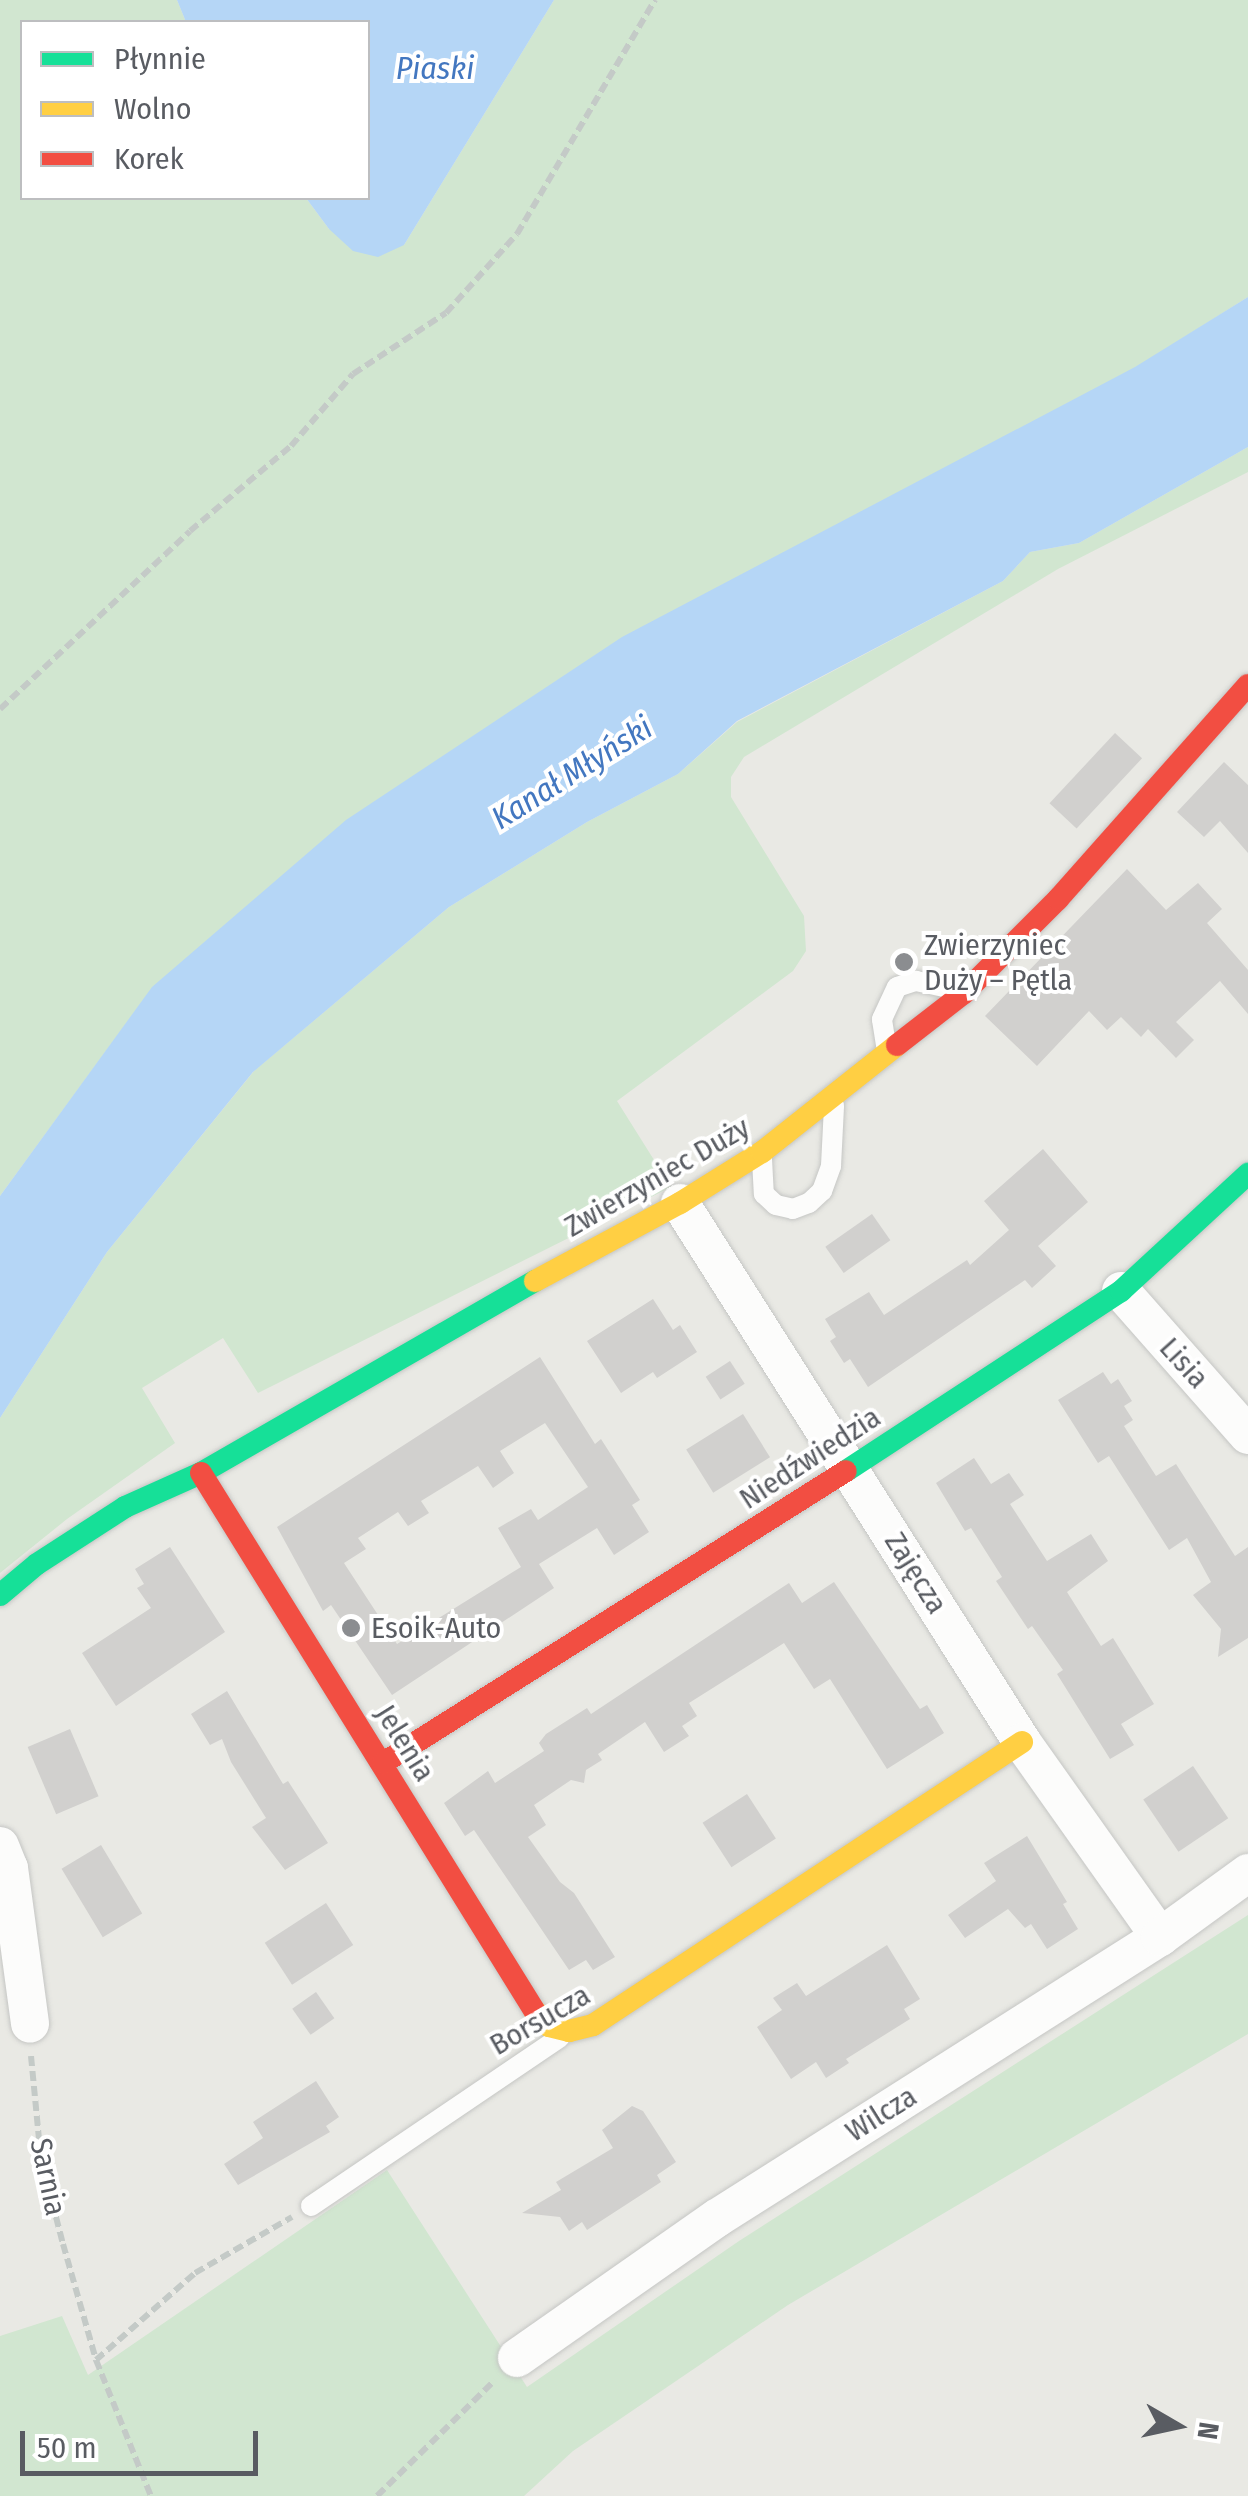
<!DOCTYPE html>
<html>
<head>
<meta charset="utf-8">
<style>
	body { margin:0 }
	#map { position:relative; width:1248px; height:2496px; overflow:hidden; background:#e9e9e4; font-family:"Fira Sans Condensed",sans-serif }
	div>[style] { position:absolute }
	.green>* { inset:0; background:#d1e6d0 }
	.water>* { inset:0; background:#b5d6f6 }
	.building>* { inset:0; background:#d1d0ce; transform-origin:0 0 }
	.path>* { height:6px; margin-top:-3px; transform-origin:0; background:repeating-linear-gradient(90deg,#c4cac7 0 10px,transparent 0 15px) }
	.roads { filter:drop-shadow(0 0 2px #c5c6c4) drop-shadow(0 0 2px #c5c6c4) }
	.lane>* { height:20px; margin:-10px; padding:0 10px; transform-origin:10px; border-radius:10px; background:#fcfcfb }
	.street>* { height:38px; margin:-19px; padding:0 19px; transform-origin:19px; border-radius:19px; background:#fcfcfb }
	.fast>* { height:22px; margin:-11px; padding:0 11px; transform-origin:11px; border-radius:11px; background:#16e098 }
	.slow>* { height:22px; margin:-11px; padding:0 11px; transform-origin:11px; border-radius:11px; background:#ffcf43 }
	.jam>* { height:22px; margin:-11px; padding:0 11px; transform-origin:11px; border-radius:11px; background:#f24e42 }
	.dots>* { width:28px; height:28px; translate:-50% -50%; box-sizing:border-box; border:5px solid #fff; border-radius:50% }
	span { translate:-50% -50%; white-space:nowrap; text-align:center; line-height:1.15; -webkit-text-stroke:8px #fff; paint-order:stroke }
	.poi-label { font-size:30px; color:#595c62 }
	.left { translate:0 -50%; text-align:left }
	.street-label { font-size:30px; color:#595c62 }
	.water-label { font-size:32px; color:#4377c0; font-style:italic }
	.legend { position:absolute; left:20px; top:20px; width:350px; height:180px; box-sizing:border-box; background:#fff; border:2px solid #bdbec0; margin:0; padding:12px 18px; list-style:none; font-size:30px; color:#595c62 }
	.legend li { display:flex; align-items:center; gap:20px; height:50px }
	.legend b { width:50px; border:2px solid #bdbec0 }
	.north { position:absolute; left:1128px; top:2376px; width:100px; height:100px; -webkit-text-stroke:8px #fff; paint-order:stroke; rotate:99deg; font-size:28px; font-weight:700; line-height:40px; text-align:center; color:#595c62 }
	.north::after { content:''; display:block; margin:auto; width:35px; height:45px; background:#595c62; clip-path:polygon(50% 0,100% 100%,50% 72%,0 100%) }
	.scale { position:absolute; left:20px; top:2431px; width:238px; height:45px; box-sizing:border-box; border:5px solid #595c62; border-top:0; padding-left:12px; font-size:30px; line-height:35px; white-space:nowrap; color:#595c62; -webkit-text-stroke:8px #fff; paint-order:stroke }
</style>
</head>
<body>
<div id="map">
	<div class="green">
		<div style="clip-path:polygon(0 0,177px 0,186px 22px,22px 22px,22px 198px,306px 198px,329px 229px,404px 245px,554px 0,1248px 0,1248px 297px,152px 988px,0 1196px)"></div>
		<div style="clip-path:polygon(1248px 447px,1248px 472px,1058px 569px,744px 757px,731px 777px,731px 797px,804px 916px,806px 951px,793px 971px,617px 1101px,671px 1187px,258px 1393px,223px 1338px,142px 1388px,175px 1443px,67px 1519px,0 1573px,0 1418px,107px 1252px,254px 1071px,449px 907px,587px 822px,678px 774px,737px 722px,1003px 581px,1030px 552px,1079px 543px)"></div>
		<div style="clip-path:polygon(1248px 1915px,1248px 2034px,788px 2305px,573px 2451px,524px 2496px,0 2496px,0 2336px,62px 2316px,88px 2375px,387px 2170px,527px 2387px,739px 2241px)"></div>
	</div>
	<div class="water">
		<div style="clip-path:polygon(177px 0,554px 0,404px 245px,378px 257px,353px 251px,329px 229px,306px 198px,368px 198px,368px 22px,186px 22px)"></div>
		<div style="clip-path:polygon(1248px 297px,1248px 447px,1079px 543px,1030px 552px,1003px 581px,737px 721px,678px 774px,587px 822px,449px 907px,253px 1072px,107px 1252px,0 1418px,0 1196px,152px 987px,346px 820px,622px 637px,1135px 367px)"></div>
	</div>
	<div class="building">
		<div style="left:1115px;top:733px;width:37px;height:96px;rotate:43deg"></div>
		<div style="clip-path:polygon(1224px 762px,1248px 785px,1248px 853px,1220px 821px,1204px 837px,1177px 812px)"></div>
		<div style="clip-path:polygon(1127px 869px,1166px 910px,1198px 883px,1222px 909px,1207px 923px,1248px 970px,1248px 1014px,1220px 981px,1176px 1022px,1194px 1040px,1176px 1058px,1148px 1029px,1141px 1037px,1121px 1017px,1107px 1030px,1089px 1011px,1037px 1066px,985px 1016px)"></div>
		<div style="clip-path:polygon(1043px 1149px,1088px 1202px,1038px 1246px,1056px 1266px,1032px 1288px,1025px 1280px,868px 1387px,850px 1359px,844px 1363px,830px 1341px,836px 1337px,825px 1319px,869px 1292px,884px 1315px,967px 1260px,970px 1265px,1009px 1230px,984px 1201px)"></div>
		<div style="left:872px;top:1214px;width:32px;height:57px;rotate:55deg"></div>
		<div style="clip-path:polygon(653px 1299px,673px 1330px,680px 1325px,697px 1352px,657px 1378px,653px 1372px,621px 1393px,587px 1341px)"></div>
		<div style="clip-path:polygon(evenodd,540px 1357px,595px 1444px,601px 1439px,640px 1500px,632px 1505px,649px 1532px,614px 1555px,597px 1528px,539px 1564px,554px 1588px,392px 1695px,331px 1605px,323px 1611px,277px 1527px,540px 1357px,545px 1423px,588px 1487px,538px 1520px,531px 1509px,498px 1528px,521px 1567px,397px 1644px,344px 1563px,366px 1549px,358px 1538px,398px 1512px,408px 1526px,429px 1513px,421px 1501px,478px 1466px,493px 1488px,514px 1473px,500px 1451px,545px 1423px)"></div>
		<div style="left:730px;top:1361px;width:27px;height:29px;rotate:57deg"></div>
		<div style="clip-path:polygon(1103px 1372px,1111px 1384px,1118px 1379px,1132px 1401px,1124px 1406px,1133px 1420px,1124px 1426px,1156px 1476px,1176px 1464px,1235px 1556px,1248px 1547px,1248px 1638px,1218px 1657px,1221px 1629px,1193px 1595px,1211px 1582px,1187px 1538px,1169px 1550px,1109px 1456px,1098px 1463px,1058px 1400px)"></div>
		<div style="left:743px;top:1414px;width:51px;height:67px;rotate:58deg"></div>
		<div style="clip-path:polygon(974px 1458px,991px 1484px,1009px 1473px,1024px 1495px,1010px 1504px,1047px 1561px,1091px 1534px,1108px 1561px,1067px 1592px,1101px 1646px,1113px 1638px,1154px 1704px,1121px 1724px,1134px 1745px,1110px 1759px,1057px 1674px,1063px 1670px,1032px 1626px,1028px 1629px,996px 1581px,1002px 1577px,971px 1528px,965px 1531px,936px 1483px)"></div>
		<div style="clip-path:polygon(170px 1547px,225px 1632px,116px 1706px,82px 1653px,151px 1608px,137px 1588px,144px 1584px,135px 1569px)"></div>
		<div style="clip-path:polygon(834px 1582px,920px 1709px,927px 1705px,944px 1733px,887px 1769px,830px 1679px,814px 1689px,784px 1643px,689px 1703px,697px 1716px,682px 1726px,689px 1736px,664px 1752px,645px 1722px,598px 1754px,602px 1760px,586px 1770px,584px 1783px,571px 1780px,534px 1805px,546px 1825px,528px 1837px,560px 1882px,574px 1893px,615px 1957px,593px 1970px,586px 1960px,569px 1970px,474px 1830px,465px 1836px,444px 1803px,488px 1771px,495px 1783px,544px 1751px,539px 1743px,546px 1734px,587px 1708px,591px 1714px,789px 1583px,802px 1603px)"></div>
		<div style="clip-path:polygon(227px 1691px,283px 1784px,288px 1781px,328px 1843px,285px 1870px,252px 1827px,266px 1818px,231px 1762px,222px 1739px,210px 1745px,191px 1714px)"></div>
		<div style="left:70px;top:1729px;width:73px;height:46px;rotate:67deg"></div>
		<div style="left:1193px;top:1766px;width:63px;height:60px;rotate:56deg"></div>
		<div style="left:747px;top:1794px;width:53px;height:53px;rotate:57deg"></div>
		<div style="clip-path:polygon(1027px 1836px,1067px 1902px,1063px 1904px,1078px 1929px,1047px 1949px,1031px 1924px,1025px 1928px,1008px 1909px,965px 1938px,948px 1915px,996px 1881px,984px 1863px)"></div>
		<div style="left:101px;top:1845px;width:80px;height:46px;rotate:59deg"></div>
		<div style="left:326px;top:1903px;width:50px;height:73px;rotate:57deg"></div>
		<div style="clip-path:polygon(887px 1945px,920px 1999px,904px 2009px,910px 2019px,846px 2059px,849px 2063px,826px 2078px,816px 2062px,791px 2079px,757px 2027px,782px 2010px,773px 1998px,797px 1983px,806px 1996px)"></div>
		<div style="left:316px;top:1992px;width:32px;height:29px;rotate:55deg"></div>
		<div style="clip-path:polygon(316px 2081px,339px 2117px,326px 2126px,330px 2132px,238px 2185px,224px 2164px,263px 2138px,253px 2122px)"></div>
		<div style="clip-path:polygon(632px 2106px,643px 2111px,676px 2162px,657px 2175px,661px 2182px,587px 2230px,582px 2222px,569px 2231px,560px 2217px,522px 2213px,561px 2190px,556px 2182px,613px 2148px,602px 2130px)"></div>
	</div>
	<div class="path">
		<div style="left:0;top:709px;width:260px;rotate:-43.1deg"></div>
		<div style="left:190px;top:531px;width:132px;rotate:-40.1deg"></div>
		<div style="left:291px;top:446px;width:95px;rotate:-49.3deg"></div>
		<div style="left:353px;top:374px;width:111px;rotate:-33.3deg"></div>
		<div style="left:446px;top:313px;width:106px;rotate:-48.1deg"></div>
		<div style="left:517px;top:234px;width:272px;rotate:-59.5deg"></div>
		<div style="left:31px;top:2056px;width:103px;rotate:84.5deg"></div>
		<div style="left:41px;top:2159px;width:88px;rotate:75.5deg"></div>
		<div style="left:63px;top:2244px;width:121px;rotate:74.1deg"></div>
		<div style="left:96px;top:2360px;width:147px;rotate:68deg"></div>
		<div style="left:96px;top:2360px;width:132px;rotate:-41.3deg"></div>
		<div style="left:195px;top:2273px;width:112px;rotate:-30deg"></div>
		<div style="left:377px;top:2496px;width:165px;rotate:-44.5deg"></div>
	</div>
	<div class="roads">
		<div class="lane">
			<div style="left:886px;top:1045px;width:26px;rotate:-99deg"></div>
			<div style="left:882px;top:1019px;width:35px;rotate:-65deg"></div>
			<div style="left:897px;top:987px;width:20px;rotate:-18deg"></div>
			<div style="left:916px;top:981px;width:43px;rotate:12.1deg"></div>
			<div style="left:762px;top:1159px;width:35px;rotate:87deg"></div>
			<div style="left:764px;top:1194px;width:16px;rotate:43deg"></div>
			<div style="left:776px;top:1205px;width:17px;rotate:13deg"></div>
			<div style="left:793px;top:1209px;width:17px;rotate:-21deg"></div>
			<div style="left:809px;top:1203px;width:18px;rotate:-43deg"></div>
			<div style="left:822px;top:1191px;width:27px;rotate:-70deg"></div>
			<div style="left:831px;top:1166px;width:60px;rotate:-87.1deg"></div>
			<div style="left:311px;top:2206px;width:300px;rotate:-34.1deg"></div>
		</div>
		<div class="street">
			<div style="left:680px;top:1203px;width:638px;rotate:57.6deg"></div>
			<div style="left:1022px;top:1742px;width:239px;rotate:54.7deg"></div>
			<div style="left:1121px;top:1291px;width:192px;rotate:48.6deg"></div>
			<div style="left:0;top:1846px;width:24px;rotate:68deg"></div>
			<div style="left:9px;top:1868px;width:157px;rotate:82.3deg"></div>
			<div style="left:517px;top:2358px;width:244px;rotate:-35deg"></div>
			<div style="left:717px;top:2218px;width:525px;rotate:-32.39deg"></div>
			<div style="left:1160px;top:1937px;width:109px;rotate:-36deg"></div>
		</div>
		<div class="fast">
			<div style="left:846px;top:1471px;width:329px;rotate:-33.2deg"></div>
			<div style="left:1121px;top:1291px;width:173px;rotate:-42.7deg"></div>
			<div style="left:0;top:1595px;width:48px;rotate:-40deg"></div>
			<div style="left:37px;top:1564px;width:105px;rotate:-32.9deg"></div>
			<div style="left:125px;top:1507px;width:83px;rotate:-24.1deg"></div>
			<div style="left:201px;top:1473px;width:385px;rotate:-29.9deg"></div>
		</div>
		<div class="slow">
			<div style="left:535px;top:1281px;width:165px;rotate:-28.3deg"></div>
			<div style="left:680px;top:1203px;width:97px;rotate:-31.9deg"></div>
			<div style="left:762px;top:1152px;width:172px;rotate:-38.4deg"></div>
			<div style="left:534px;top:2010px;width:22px;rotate:47deg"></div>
			<div style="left:549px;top:2026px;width:21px;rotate:14deg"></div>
			<div style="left:569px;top:2031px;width:25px;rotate:-14deg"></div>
			<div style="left:593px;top:2025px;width:514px;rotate:-33.41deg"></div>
		</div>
		<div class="jam">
			<div style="left:897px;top:1045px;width:85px;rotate:-37.8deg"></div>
			<div style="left:964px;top:993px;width:133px;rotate:-45deg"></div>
			<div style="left:1058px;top:899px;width:286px;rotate:-48.4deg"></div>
			<div style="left:201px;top:1473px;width:632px;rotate:58.2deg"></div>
			<div style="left:383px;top:1763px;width:547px;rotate:-32.24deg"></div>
		</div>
	</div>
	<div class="dots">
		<div style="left:904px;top:962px;background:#8b8d90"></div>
		<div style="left:351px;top:1628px;background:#8b8d90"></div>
	</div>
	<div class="poi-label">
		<span class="left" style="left:924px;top:962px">Zwierzyniec<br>Duży – Pętla</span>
		<span class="left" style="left:371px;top:1628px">Esoik-Auto</span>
	</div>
	<div class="street-label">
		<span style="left:657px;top:1177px;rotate:-30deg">Zwierzyniec Duży</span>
		<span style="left:1184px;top:1363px;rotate:48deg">Lisia</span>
		<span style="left:810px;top:1458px;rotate:-33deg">Niedźwiedzia</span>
		<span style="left:916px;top:1573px;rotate:58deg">Zajęcza</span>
		<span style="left:405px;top:1743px;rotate:58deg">Jelenia</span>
		<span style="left:540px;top:2020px;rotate:-30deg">Borsucza</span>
		<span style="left:881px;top:2114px;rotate:-32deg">Wilcza</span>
		<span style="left:48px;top:2177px;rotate:78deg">Sarnia</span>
	</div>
	<div class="water-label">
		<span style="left:435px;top:68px">Piaski</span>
		<span style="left:572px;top:773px;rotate:-32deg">Kanał Młyński</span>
	</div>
	<ul class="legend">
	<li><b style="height:12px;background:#16e098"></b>Płynnie</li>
	<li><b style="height:12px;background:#ffcf43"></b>Wolno</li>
	<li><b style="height:12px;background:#f24e42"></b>Korek</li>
	</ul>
	<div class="north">N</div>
	<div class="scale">50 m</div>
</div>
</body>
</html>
